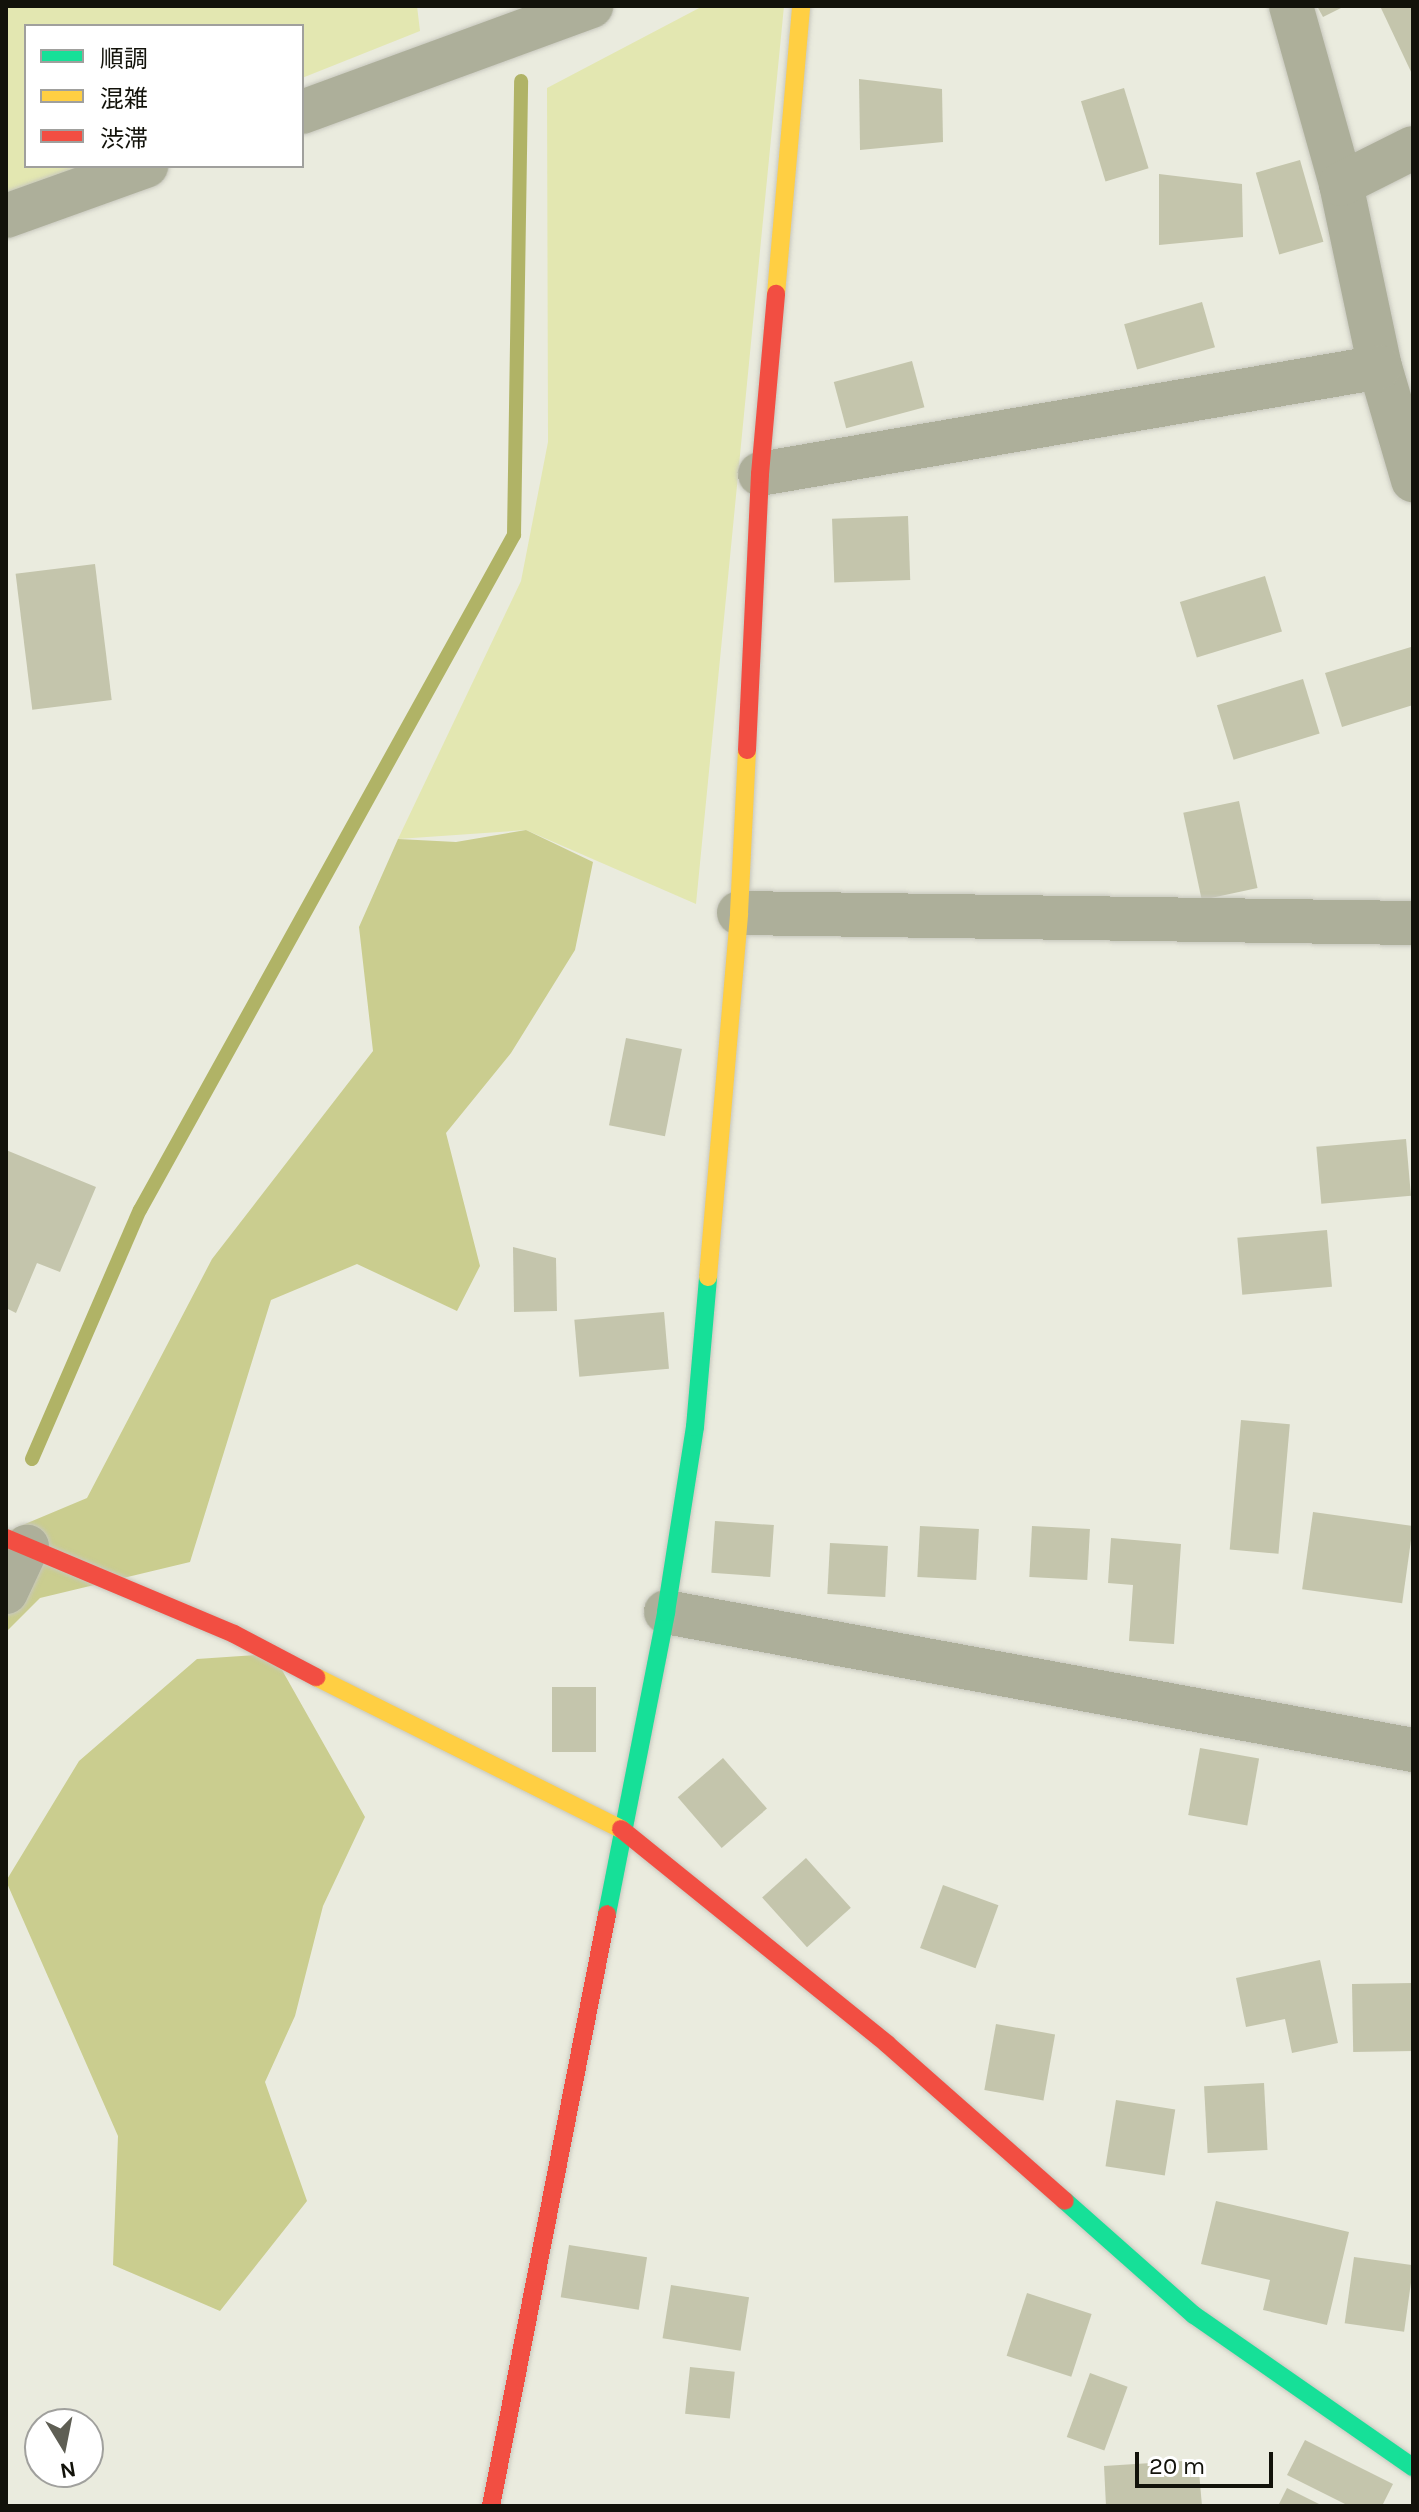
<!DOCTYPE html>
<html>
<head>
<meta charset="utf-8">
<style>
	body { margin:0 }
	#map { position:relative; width:1419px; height:2512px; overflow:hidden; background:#eaebde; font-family:Karla,"Noto Sans JP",sans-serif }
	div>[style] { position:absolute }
	.green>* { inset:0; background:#e3e7b1 }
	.forest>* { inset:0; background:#cacd8f }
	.stream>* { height:14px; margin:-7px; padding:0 7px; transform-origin:7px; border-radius:7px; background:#b0b366 }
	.building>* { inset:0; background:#c4c5ac; transform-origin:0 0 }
	.roads { filter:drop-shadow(0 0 2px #c7c7bd) drop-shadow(0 0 2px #c7c7bd) }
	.street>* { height:44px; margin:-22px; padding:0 22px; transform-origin:22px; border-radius:22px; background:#adaf9a }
	.fast>* { height:18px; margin:-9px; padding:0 9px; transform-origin:9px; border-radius:9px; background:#16e098 }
	.slow>* { height:18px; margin:-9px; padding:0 9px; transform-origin:9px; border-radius:9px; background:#ffcf43 }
	.jam>* { height:18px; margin:-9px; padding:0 9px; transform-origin:9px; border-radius:9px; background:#f24e42 }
	span { translate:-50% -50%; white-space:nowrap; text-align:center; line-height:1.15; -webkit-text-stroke:8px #fff; paint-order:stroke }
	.frame { position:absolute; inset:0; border:8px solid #12120a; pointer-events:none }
	.legend { position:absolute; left:24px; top:24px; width:280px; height:144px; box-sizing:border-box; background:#fff; border:2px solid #a0a09d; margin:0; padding:10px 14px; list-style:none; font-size:24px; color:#12120a }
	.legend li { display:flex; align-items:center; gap:16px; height:40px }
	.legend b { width:40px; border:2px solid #a0a09d }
	.north { position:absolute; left:24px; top:2408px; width:80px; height:80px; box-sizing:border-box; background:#fff; border:2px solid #a0a09d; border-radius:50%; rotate:170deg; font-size:22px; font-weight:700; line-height:32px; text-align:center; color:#12120a }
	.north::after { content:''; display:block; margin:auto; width:28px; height:36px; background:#5e5e54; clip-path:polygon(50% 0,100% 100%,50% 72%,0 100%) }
	.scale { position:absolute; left:1135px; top:2452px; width:138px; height:36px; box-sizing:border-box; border:4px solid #12120a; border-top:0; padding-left:10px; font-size:24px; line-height:28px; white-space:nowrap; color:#12120a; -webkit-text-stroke:6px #fff; paint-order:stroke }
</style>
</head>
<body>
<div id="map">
	<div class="green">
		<div style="clip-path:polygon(6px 6px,417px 6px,420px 31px,302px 78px,302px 26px,26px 26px,26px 166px,80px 166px,6px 196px)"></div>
		<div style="clip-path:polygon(703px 6px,784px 6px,696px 904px,526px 830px,398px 839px,521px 581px,548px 442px,547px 88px)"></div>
	</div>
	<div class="forest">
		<div style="clip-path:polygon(526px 830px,593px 862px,575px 950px,511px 1053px,446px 1133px,480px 1266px,457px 1311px,357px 1264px,271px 1300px,190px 1562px,40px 1598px,6px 1632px,6px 1532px,87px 1498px,212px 1259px,373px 1051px,359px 927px,398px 839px,456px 842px)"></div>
		<div style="clip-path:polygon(273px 1654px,365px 1817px,323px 1906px,295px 2016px,265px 2082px,307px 2201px,220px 2311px,113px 2265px,118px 2136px,6px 1881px,79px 1761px,197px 1659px)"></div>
	</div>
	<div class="stream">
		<div style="left:32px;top:1459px;width:271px;rotate:-66.6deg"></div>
		<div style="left:140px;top:1210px;width:772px;rotate:-61.01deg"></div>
		<div style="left:514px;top:535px;width:454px;rotate:-89.1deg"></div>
	</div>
	<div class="building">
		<div style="clip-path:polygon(1317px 6px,1345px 6px,1323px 17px)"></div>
		<div style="clip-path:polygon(1380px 6px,1413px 6px,1413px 76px)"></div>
		<div style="clip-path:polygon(859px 79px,942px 89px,943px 142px,860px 150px)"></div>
		<div style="left:1124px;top:88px;width:84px;height:45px;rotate:73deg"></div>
		<div style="left:1300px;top:160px;width:85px;height:46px;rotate:74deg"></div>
		<div style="clip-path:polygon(1159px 174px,1242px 184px,1243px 237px,1159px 245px)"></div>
		<div style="left:1202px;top:302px;width:47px;height:81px;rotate:74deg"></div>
		<div style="left:912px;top:361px;width:48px;height:81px;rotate:75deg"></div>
		<div style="left:908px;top:516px;width:64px;height:76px;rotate:88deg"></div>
		<div style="left:95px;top:564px;width:137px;height:80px;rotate:83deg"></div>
		<div style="left:1265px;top:576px;width:58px;height:89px;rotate:73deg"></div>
		<div style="clip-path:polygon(1411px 647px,1413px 705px,1342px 727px,1325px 673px)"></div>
		<div style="left:1303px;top:679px;width:57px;height:90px;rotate:73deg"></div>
		<div style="left:1239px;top:801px;width:89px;height:57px;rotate:78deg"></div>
		<div style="left:626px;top:1038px;width:57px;height:89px;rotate:11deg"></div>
		<div style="left:1406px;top:1139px;width:57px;height:90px;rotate:85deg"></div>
		<div style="clip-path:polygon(6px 1150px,96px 1187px,60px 1272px,37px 1263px,16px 1313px,6px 1308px)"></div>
		<div style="left:1327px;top:1230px;width:57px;height:90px;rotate:85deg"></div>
		<div style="clip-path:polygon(513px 1247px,556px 1258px,557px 1311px,514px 1312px)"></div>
		<div style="left:664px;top:1312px;width:57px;height:90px;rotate:85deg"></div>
		<div style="left:1241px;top:1420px;width:49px;height:130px;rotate:5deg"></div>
		<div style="left:1313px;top:1512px;width:101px;height:78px;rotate:8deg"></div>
		<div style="left:715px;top:1521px;width:59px;height:52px;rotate:4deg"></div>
		<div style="left:920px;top:1526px;width:59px;height:51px;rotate:3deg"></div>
		<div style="left:1032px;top:1526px;width:58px;height:51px;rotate:3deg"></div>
		<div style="clip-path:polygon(1111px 1538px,1181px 1544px,1174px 1644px,1129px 1641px,1133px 1585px,1108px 1583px)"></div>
		<div style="left:830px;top:1543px;width:58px;height:51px;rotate:3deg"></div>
		<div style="left:552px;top:1687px;width:44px;height:65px"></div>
		<div style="left:1200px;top:1748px;width:60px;height:68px;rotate:10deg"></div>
		<div style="left:723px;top:1758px;width:67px;height:60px;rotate:49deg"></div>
		<div style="left:806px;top:1858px;width:67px;height:59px;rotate:48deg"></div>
		<div style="left:943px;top:1885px;width:59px;height:67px;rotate:20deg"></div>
		<div style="clip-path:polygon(1320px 1960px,1338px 2043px,1292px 2053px,1285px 2019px,1246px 2027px,1236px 1978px)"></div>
		<div style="left:1412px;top:1983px;width:68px;height:60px;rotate:89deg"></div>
		<div style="left:996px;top:2024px;width:60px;height:67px;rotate:10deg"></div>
		<div style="left:1264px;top:2083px;width:67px;height:60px;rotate:87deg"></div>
		<div style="left:1116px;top:2100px;width:60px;height:67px;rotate:9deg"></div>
		<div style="clip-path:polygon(1216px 2201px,1349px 2232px,1327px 2325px,1263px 2310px,1270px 2280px,1201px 2264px)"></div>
		<div style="left:569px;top:2245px;width:79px;height:53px;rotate:9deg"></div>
		<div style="left:1354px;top:2257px;width:60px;height:67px;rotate:8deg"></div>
		<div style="left:671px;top:2285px;width:79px;height:54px;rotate:9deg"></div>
		<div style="left:1027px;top:2293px;width:68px;height:66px;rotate:18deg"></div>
		<div style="left:690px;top:2367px;width:45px;height:47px;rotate:6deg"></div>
		<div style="left:1090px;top:2373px;width:40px;height:68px;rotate:20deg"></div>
		<div style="clip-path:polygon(1305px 2440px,1393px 2484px,1382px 2506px,1349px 2506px,1287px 2475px)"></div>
		<div style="clip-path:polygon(1198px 2460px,1202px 2506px,1106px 2506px,1104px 2466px)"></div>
		<div style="clip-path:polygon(1287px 2488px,1323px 2506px,1278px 2506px)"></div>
	</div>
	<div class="roads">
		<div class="street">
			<div style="left:1291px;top:6px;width:185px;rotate:74.3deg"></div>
			<div style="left:1341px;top:184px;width:187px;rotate:78deg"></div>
			<div style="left:1380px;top:367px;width:118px;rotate:73.7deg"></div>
			<div style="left:302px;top:112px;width:308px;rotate:-20.1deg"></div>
			<div style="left:1341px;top:184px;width:80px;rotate:-26.6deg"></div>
			<div style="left:6px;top:216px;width:149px;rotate:-19.7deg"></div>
			<div style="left:760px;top:474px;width:629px;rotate:-9.79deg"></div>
			<div style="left:739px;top:913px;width:674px;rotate:0.85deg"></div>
			<div style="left:6px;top:1592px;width:50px;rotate:-65deg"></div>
			<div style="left:666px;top:1612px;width:760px;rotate:10.47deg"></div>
		</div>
		<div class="fast">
			<div style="left:607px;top:1914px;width:308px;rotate:-78.9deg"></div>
			<div style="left:666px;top:1612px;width:187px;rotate:-81.1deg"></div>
			<div style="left:695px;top:1427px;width:151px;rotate:-85deg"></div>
			<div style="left:1065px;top:2201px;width:172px;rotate:41.5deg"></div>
			<div style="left:1194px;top:2315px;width:267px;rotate:34.8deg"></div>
		</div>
		<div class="slow">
			<div style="left:776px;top:294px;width:289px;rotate:-85deg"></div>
			<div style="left:708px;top:1277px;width:365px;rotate:-85.1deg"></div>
			<div style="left:739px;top:913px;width:163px;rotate:-87.2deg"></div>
			<div style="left:316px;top:1677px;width:341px;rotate:26.5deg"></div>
		</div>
		<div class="jam">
			<div style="left:747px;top:750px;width:276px;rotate:-87.3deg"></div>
			<div style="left:760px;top:474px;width:181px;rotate:-84.9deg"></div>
			<div style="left:6px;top:1538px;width:247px;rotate:22.8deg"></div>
			<div style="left:234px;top:1634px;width:93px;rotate:27.7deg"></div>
			<div style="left:621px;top:1829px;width:342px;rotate:38.9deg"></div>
			<div style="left:887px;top:2044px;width:237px;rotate:41.4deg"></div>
			<div style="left:491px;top:2506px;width:603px;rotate:-78.91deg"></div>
		</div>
	</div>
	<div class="frame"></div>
	<ul class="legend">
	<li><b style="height:10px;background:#16e098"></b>順調</li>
	<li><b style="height:10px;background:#ffcf43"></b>混雑</li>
	<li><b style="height:10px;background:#f24e42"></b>渋滞</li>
	</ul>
	<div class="north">N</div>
	<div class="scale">20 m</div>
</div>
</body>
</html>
